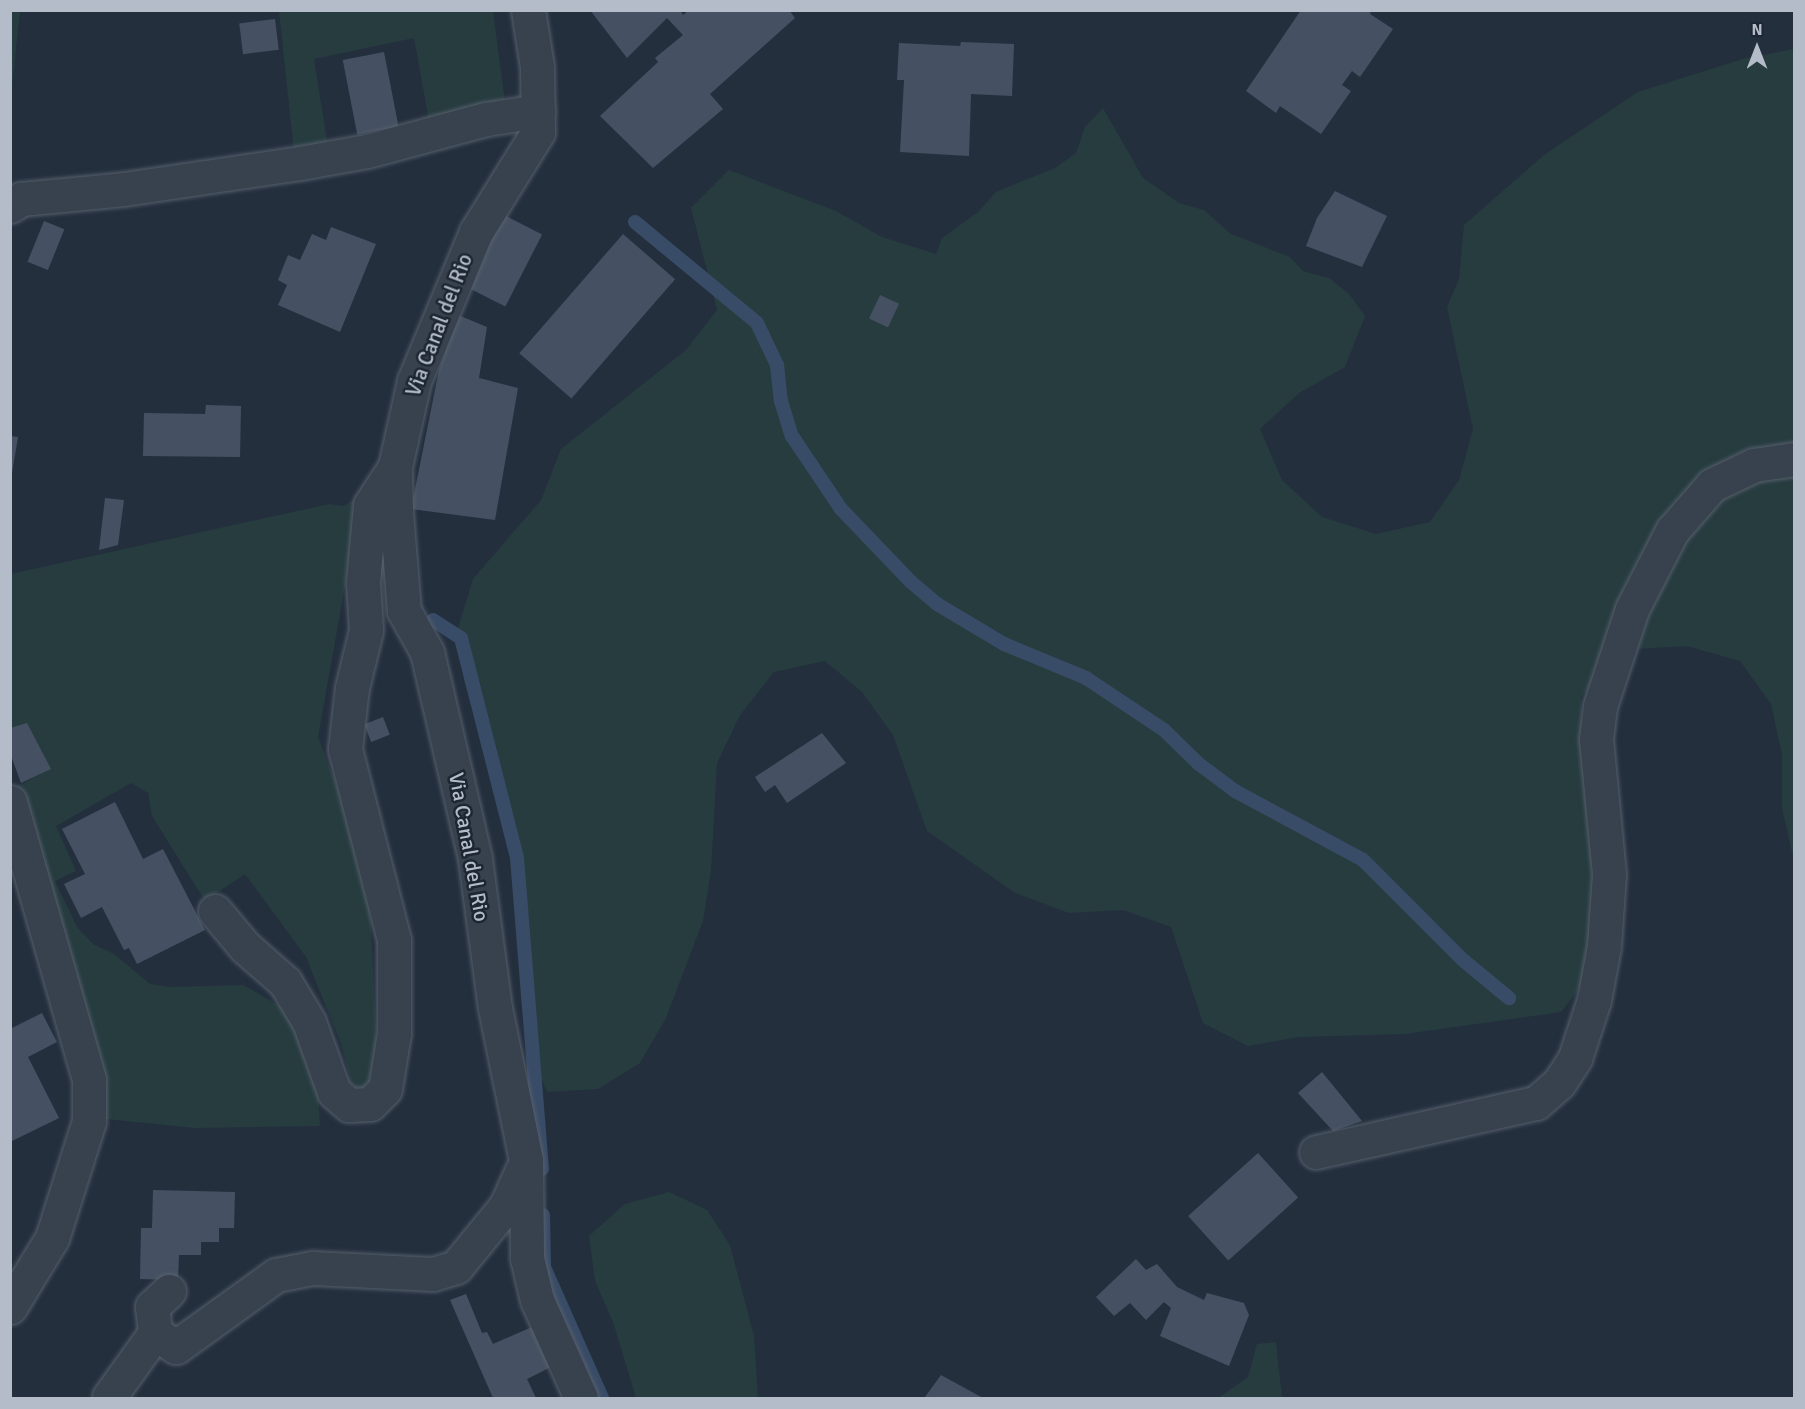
<!DOCTYPE html>
<html>
<head>
<meta charset="utf-8">
<style>
	body { margin:0 }
	#map { position:relative; width:1805px; height:1409px; overflow:hidden; background:#242f3e; font-family:Signika,sans-serif }
	div>[style] { position:absolute }
	.green>* { inset:0; background:#263c3f }
	.stream>* { height:14px; margin:-7px; padding:0 7px; transform-origin:7px; border-radius:7px; background:#394c67 }
	.building>* { inset:0; background:#455162; transform-origin:0 0 }
	.roads { filter:drop-shadow(0 0 2px #565f6c) drop-shadow(0 0 2px #565f6c) }
	.minor>* { height:33px; margin:-16.5px; padding:0 16.5px; transform-origin:16.5px; border-radius:16.5px; background:#38414e }
	span { translate:-50% -50%; white-space:nowrap; text-align:center; line-height:1.15; -webkit-text-stroke:5px #1d2633; paint-order:stroke }
	.street-label { font-size:21px; color:#b4bcc9 }
	.frame { position:absolute; inset:0; border:12px solid #b4bcc9; pointer-events:none }
	.north { position:absolute; left:1727px; top:18px; width:60px; height:60px; -webkit-text-stroke:4px #1d2633; paint-order:stroke; rotate:0deg; font-size:16px; font-weight:700; line-height:24px; text-align:center; color:#b4bcc9 }
	.north::after { content:''; display:block; margin:auto; width:21px; height:27px; background:#b4bcc9; clip-path:polygon(50% 0,100% 100%,50% 72%,0 100%) }
</style>
</head>
<body>
<div id="map">
	<div class="green">
		<div style="clip-path:polygon(11px 10px,20px 11px,11px 96px,10px 11px)"></div>
		<div style="clip-path:polygon(279px 11px,493px 11px,505px 102px,429px 121px,414px 38px,314px 59px,328px 147px,294px 152px)"></div>
		<div style="clip-path:polygon(1794px 49px,1794px 861px,1782px 808px,1782px 755px,1771px 704px,1740px 661px,1687px 646px,1634px 649px,1581px 696px,1582px 756px,1603px 921px,1592px 973px,1561px 1012px,1405px 1034px,1299px 1037px,1248px 1046px,1203px 1023px,1171px 927px,1123px 910px,1069px 913px,1015px 893px,927px 831px,893px 735px,862px 692px,825px 661px,774px 672px,740px 715px,717px 763px,711px 871px,703px 921px,666px 1018px,640px 1063px,598px 1089px,547px 1092px,527px 1043px,512px 834px,464px 681px,458px 628px,473px 579px,541px 500px,561px 449px,686px 350px,717px 310px,691px 208px,729px 170px,836px 211px,882px 237px,936px 254px,942px 238px,978px 212px,996px 192px,1055px 168px,1076px 153px,1085px 127px,1103px 108px,1143px 178px,1179px 203px,1204px 210px,1231px 234px,1290px 257px,1303px 271px,1329px 278px,1349px 294px,1365px 316px,1345px 367px,1299px 393px,1260px 429px,1282px 480px,1322px 517px,1376px 534px,1430px 522px,1459px 480px,1473px 429px,1447px 307px,1459px 279px,1464px 225px,1544px 155px,1638px 92px,1746px 58px)"></div>
		<div style="clip-path:polygon(367px 492px,356px 524px,318px 737px,351px 823px,370px 902px,378px 1077px,371px 1089px,360px 1089px,351px 1083px,341px 1044px,306px 957px,245px 874px,205px 901px,152px 816px,148px 793px,131px 783px,56px 826px,76px 871px,55px 881px,77px 927px,93px 944px,114px 954px,150px 984px,170px 987px,243px 985px,286px 1009px,317px 1074px,320px 1126px,195px 1128px,96px 1118px,49px 885px,16px 787px,50px 769px,11px 728px,11px 574px,329px 504px,343px 506px)"></div>
		<div style="clip-path:polygon(669px 1192px,707px 1210px,730px 1245px,754px 1336px,758px 1398px,636px 1398px,613px 1322px,595px 1281px,589px 1236px,625px 1204px)"></div>
		<div style="clip-path:polygon(1276px 1342px,1282px 1398px,1218px 1398px,1248px 1377px,1257px 1344px)"></div>
	</div>
	<div class="stream">
		<div style="left:635px;top:222px;width:158px;rotate:39.6deg"></div>
		<div style="left:757px;top:323px;width:47px;rotate:64.5deg"></div>
		<div style="left:777px;top:365px;width:36px;rotate:84deg"></div>
		<div style="left:781px;top:401px;width:37px;rotate:73deg"></div>
		<div style="left:792px;top:436px;width:88px;rotate:56.1deg"></div>
		<div style="left:841px;top:509px;width:101px;rotate:46.2deg"></div>
		<div style="left:911px;top:582px;width:34px;rotate:40deg"></div>
		<div style="left:937px;top:604px;width:78px;rotate:30.8deg"></div>
		<div style="left:1004px;top:644px;width:89px;rotate:22.5deg"></div>
		<div style="left:1086px;top:678px;width:94px;rotate:33.7deg"></div>
		<div style="left:1164px;top:730px;width:49px;rotate:44.2deg"></div>
		<div style="left:1199px;top:764px;width:45px;rotate:36.9deg"></div>
		<div style="left:1235px;top:791px;width:145px;rotate:28.3deg"></div>
		<div style="left:1363px;top:860px;width:141px;rotate:45deg"></div>
		<div style="left:1463px;top:960px;width:60px;rotate:39.6deg"></div>
		<div style="left:433px;top:620px;width:33px;rotate:33deg"></div>
		<div style="left:461px;top:638px;width:227px;rotate:75.7deg"></div>
		<div style="left:517px;top:858px;width:312px;rotate:85.4deg"></div>
		<div style="left:543px;top:1215px;width:52px;rotate:88.9deg"></div>
		<div style="left:544px;top:1267px;width:143px;rotate:66.1deg"></div>
	</div>
	<div class="building">
		<div style="clip-path:polygon(590px 10px,680px 10px,683px 15px,689px 10px,789px 10px,795px 18px,710px 94px,723px 109px,653px 168px,600px 116px,658px 62px,655px 58px,683px 35px,667px 18px,627px 58px)"></div>
		<div style="clip-path:polygon(1301px 10px,1372px 10px,1370px 14px,1393px 29px,1360px 77px,1352px 71px,1342px 85px,1351px 91px,1321px 134px,1280px 106px,1276px 113px,1246px 91px)"></div>
		<div style="left:275px;top:19px;width:31px;height:36px;rotate:83deg"></div>
		<div style="clip-path:polygon(961px 42px,1014px 44px,1012px 96px,971px 94px,969px 156px,900px 152px,904px 80px,897px 80px,899px 43px,960px 46px)"></div>
		<div style="left:384px;top:52px;width:76px;height:42px;rotate:79deg"></div>
		<div style="clip-path:polygon(1335px 191px,1387px 216px,1362px 267px,1306px 246px,1317px 218px)"></div>
		<div style="left:502px;top:214px;width:45px;height:81px;rotate:27deg"></div>
		<div style="left:44px;top:221px;width:22px;height:44px;rotate:22deg"></div>
		<div style="clip-path:polygon(331px 227px,376px 244px,340px 332px,278px 305px,287px 285px,278px 280px,288px 255px,300px 260px,312px 234px,326px 240px)"></div>
		<div style="left:623px;top:234px;width:69px;height:158px;rotate:41deg"></div>
		<div style="left:880px;top:295px;width:21px;height:26px;rotate:25deg"></div>
		<div style="clip-path:polygon(458px 315px,487px 327px,479px 378px,518px 388px,495px 520px,411px 509px,439px 370px)"></div>
		<div style="clip-path:polygon(206px 405px,241px 406px,240px 457px,143px 456px,144px 413px,205px 414px)"></div>
		<div style="clip-path:polygon(10px 436px,18px 437px,12px 473px,10px 472px)"></div>
		<div style="clip-path:polygon(105px 498px,124px 500px,118px 545px,99px 550px)"></div>
		<div style="left:383px;top:717px;width:19px;height:20px;rotate:69deg"></div>
		<div style="clip-path:polygon(27px 723px,51px 769px,21px 783px,10px 753px,10px 728px)"></div>
		<div style="clip-path:polygon(822px 733px,846px 763px,787px 803px,775px 785px,765px 792px,755px 777px)"></div>
		<div style="clip-path:polygon(115px 802px,143px 859px,163px 849px,205px 930px,137px 964px,129px 948px,124px 950px,102px 907px,81px 918px,64px 884px,85px 874px,62px 829px)"></div>
		<div style="clip-path:polygon(42px 1013px,57px 1042px,28px 1057px,59px 1118px,10px 1142px,10px 1029px)"></div>
		<div style="clip-path:polygon(1322px 1072px,1362px 1121px,1333px 1131px,1298px 1093px)"></div>
		<div style="left:1258px;top:1153px;width:60px;height:94px;rotate:48deg"></div>
		<div style="clip-path:polygon(153px 1190px,235px 1192px,234px 1228px,219px 1228px,219px 1242px,201px 1242px,201px 1255px,179px 1255px,178px 1280px,140px 1279px,141px 1228px,152px 1228px)"></div>
		<div style="clip-path:polygon(1136px 1259px,1146px 1270px,1157px 1264px,1177px 1287px,1204px 1300px,1207px 1293px,1244px 1303px,1249px 1315px,1229px 1366px,1160px 1336px,1171px 1308px,1164px 1302px,1146px 1320px,1130px 1303px,1114px 1316px,1096px 1297px)"></div>
		<div style="clip-path:polygon(466px 1294px,482px 1333px,487px 1332px,493px 1344px,532px 1327px,553px 1366px,527px 1379px,536px 1398px,493px 1398px,450px 1300px)"></div>
		<div style="clip-path:polygon(941px 1375px,983px 1398px,925px 1397px)"></div>
	</div>
	<div class="roads">
		<div class="minor">
			<div style="left:528px;top:10px;width:58px;rotate:81deg"></div>
			<div style="left:537px;top:67px;width:65px;rotate:89.1deg"></div>
			<div style="left:538px;top:132px;width:118px;rotate:121.8deg"></div>
			<div style="left:476px;top:232px;width:161px;rotate:112.6deg"></div>
			<div style="left:414px;top:381px;width:88px;rotate:102.5deg"></div>
			<div style="left:395px;top:467px;width:45px;rotate:88.7deg"></div>
			<div style="left:396px;top:512px;width:99px;rotate:85.4deg"></div>
			<div style="left:404px;top:611px;width:47px;rotate:60.7deg"></div>
			<div style="left:427px;top:652px;width:212px;rotate:76.9deg"></div>
			<div style="left:475px;top:859px;width:150px;rotate:82.4deg"></div>
			<div style="left:495px;top:1008px;width:155px;rotate:78.5deg"></div>
			<div style="left:526px;top:1160px;width:98px;rotate:89.4deg"></div>
			<div style="left:527px;top:1258px;width:43px;rotate:76.6deg"></div>
			<div style="left:537px;top:1300px;width:107px;rotate:65.8deg"></div>
			<div style="left:10px;top:206px;width:13px;rotate:-32deg"></div>
			<div style="left:21px;top:199px;width:103px;rotate:-5.5deg"></div>
			<div style="left:124px;top:189px;width:178px;rotate:-8.4deg"></div>
			<div style="left:300px;top:163px;width:68px;rotate:-10.2deg"></div>
			<div style="left:367px;top:151px;width:123px;rotate:-15.1deg"></div>
			<div style="left:486px;top:119px;width:53px;rotate:-8.7deg"></div>
			<div style="left:10px;top:802px;width:289px;rotate:74.1deg"></div>
			<div style="left:89px;top:1080px;width:41px;rotate:90deg"></div>
			<div style="left:89px;top:1121px;width:123px;rotate:107.5deg"></div>
			<div style="left:52px;top:1238px;width:81px;rotate:121.3deg"></div>
			<div style="left:215px;top:911px;width:47px;rotate:50.2deg"></div>
			<div style="left:245px;top:947px;width:53px;rotate:41.2deg"></div>
			<div style="left:285px;top:982px;width:47px;rotate:59deg"></div>
			<div style="left:309px;top:1022px;width:74px;rotate:70.3deg"></div>
			<div style="left:334px;top:1092px;width:20px;rotate:41deg"></div>
			<div style="left:349px;top:1105px;width:21px;rotate:-3deg"></div>
			<div style="left:370px;top:1104px;width:21px;rotate:-45deg"></div>
			<div style="left:385px;top:1089px;width:57px;rotate:-80.9deg"></div>
			<div style="left:394px;top:1033px;width:93px;rotate:-90deg"></div>
			<div style="left:394px;top:940px;width:197px;rotate:-104.4deg"></div>
			<div style="left:345px;top:749px;width:61px;rotate:-83.5deg"></div>
			<div style="left:352px;top:688px;width:60px;rotate:-76.4deg"></div>
			<div style="left:366px;top:630px;width:48px;rotate:-93.6deg"></div>
			<div style="left:363px;top:582px;width:77px;rotate:-84.8deg"></div>
			<div style="left:370px;top:505px;width:45px;rotate:-56.7deg"></div>
			<div style="left:1316px;top:1152px;width:225px;rotate:-12.6deg"></div>
			<div style="left:1536px;top:1103px;width:30px;rotate:-41deg"></div>
			<div style="left:1559px;top:1083px;width:30px;rotate:-57deg"></div>
			<div style="left:1575px;top:1058px;width:61px;rotate:-71.9deg"></div>
			<div style="left:1594px;top:1000px;width:55px;rotate:-79.5deg"></div>
			<div style="left:1604px;top:946px;width:72px;rotate:-86deg"></div>
			<div style="left:1609px;top:874px;width:136px;rotate:-95.5deg"></div>
			<div style="left:1596px;top:739px;width:33px;rotate:-83deg"></div>
			<div style="left:1600px;top:706px;width:102px;rotate:-71.7deg"></div>
			<div style="left:1632px;top:609px;width:88px;rotate:-62.9deg"></div>
			<div style="left:1672px;top:531px;width:61px;rotate:-49deg"></div>
			<div style="left:1712px;top:485px;width:47px;rotate:-25.5deg"></div>
			<div style="left:1754px;top:465px;width:40px;rotate:-8.5deg"></div>
			<div style="left:169px;top:1291px;width:23px;rotate:137deg"></div>
			<div style="left:152px;top:1307px;width:26px;rotate:83deg"></div>
			<div style="left:155px;top:1333px;width:25px;rotate:34deg"></div>
			<div style="left:176px;top:1347px;width:123px;rotate:-35.8deg"></div>
			<div style="left:276px;top:1275px;width:38px;rotate:-11deg"></div>
			<div style="left:313px;top:1268px;width:120px;rotate:2.9deg"></div>
			<div style="left:433px;top:1274px;width:24px;rotate:-17deg"></div>
			<div style="left:456px;top:1267px;width:79px;rotate:-50.7deg"></div>
			<div style="left:506px;top:1206px;width:39px;rotate:-66deg"></div>
			<div style="left:109px;top:1397px;width:79px;rotate:-54.3deg"></div>
		</div>
	</div>
	<div class="street-label">
		<span style="left:439px;top:325px;rotate:-69deg">Via Canal del Rio</span>
		<span style="left:469px;top:847px;rotate:80deg">Via Canal del Rio</span>
	</div>
	<div class="frame"></div>
	<div class="north">N</div>
</div>
</body>
</html>
